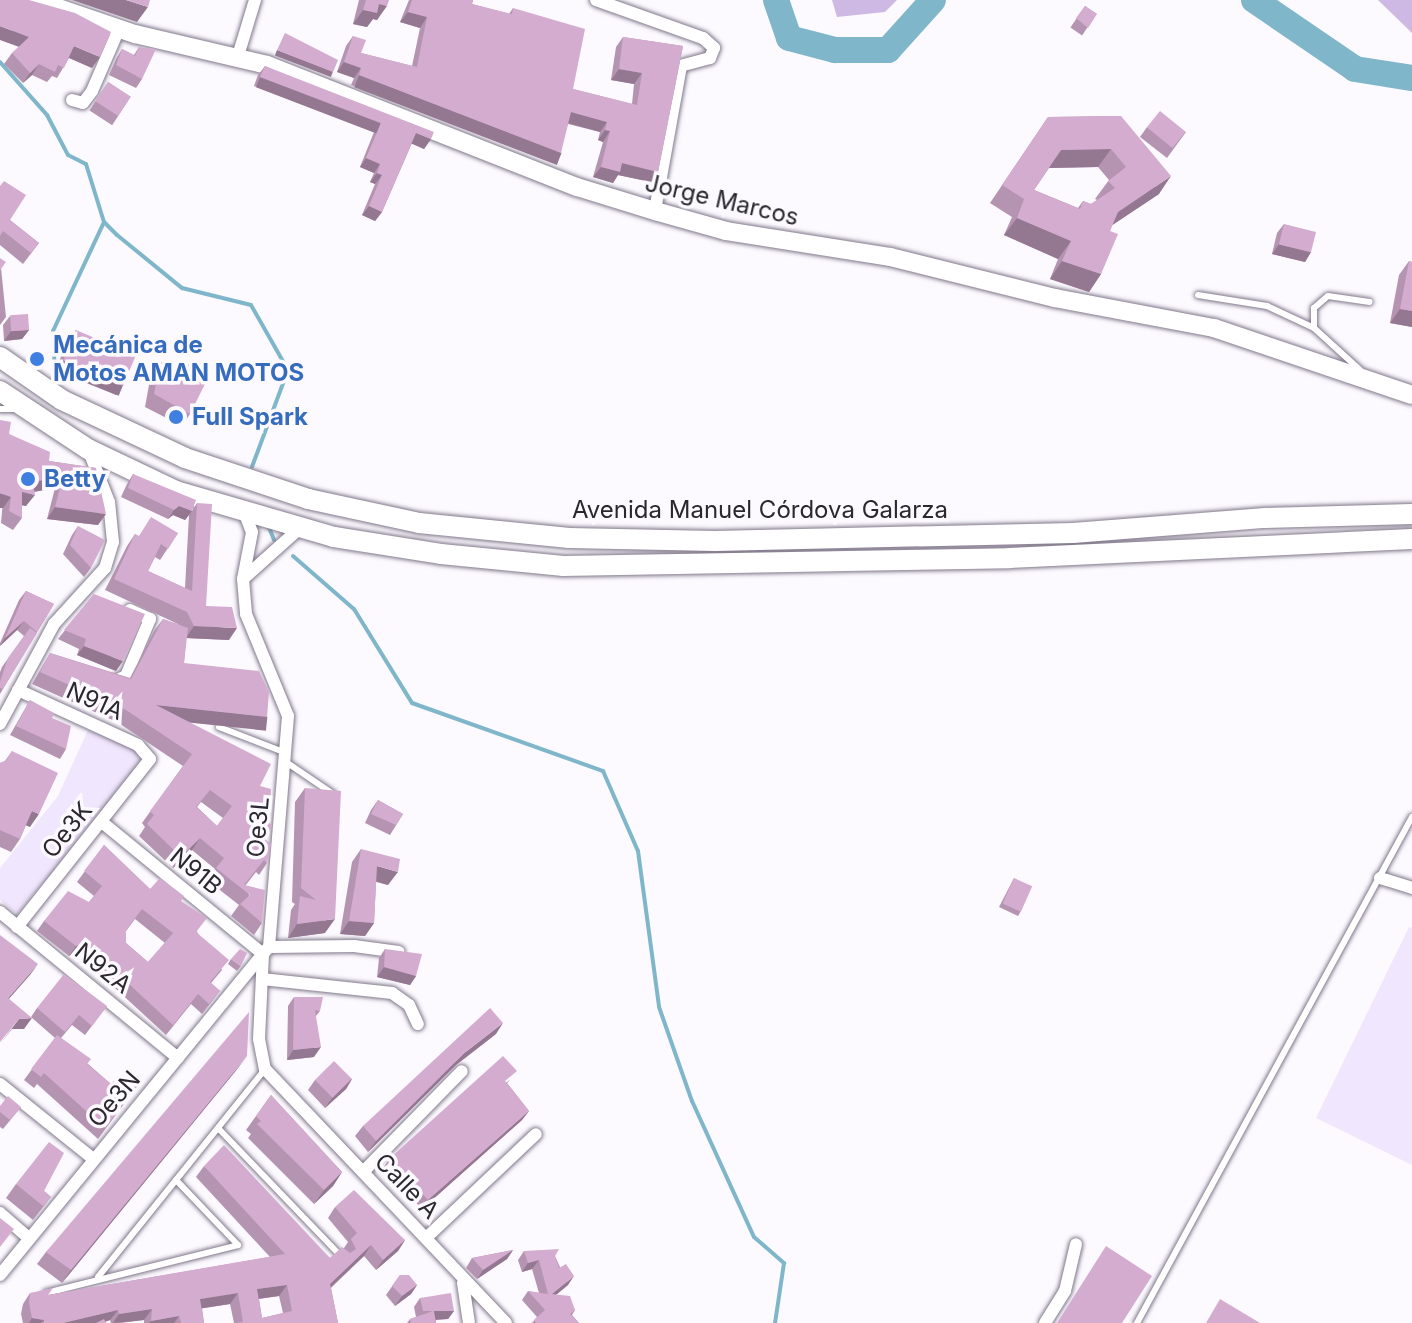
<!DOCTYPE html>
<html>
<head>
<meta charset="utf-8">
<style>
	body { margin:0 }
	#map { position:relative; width:1412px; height:1323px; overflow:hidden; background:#fcfaff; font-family:Inter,sans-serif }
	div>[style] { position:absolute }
	.green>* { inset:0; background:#f0e6fd }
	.forest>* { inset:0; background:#ceb9e4 }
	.stream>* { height:4px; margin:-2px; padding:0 2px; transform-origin:2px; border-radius:2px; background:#7fb6ca }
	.river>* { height:26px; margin:-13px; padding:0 13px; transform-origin:13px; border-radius:13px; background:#7fb6ca }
	.roads { filter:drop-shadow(0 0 2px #81788b) drop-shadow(0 0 2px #81788b) }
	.service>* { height:6px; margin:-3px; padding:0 3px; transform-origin:3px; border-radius:3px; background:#fff }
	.minor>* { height:12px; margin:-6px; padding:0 6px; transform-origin:6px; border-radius:6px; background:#fff }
	.secondary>* { height:18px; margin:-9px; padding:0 9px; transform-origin:9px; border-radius:9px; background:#fff }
	.primary>* { height:20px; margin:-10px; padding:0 10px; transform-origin:10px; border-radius:10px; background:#fff }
	.wall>* { inset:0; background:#b594b2; transform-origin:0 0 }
	.shaded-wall>* { inset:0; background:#947891; transform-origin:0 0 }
	.building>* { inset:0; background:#d3accf; transform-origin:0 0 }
	.dots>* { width:22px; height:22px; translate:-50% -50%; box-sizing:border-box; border:4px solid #fcfaff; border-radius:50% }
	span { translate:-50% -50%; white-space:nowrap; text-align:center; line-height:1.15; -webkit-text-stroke:7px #fcfaff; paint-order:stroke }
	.street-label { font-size:24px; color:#2b272f }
	.shop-label { font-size:24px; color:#366cbe; font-weight:700 }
	.left { translate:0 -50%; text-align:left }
</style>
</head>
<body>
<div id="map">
	<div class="green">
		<div style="clip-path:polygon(88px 730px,130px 745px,138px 754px,139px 769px,17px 914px,0 900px,0 868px,58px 796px)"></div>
		<div style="clip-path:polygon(1409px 927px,1412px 928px,1412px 1165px,1316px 1118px)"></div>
	</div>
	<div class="forest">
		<div style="clip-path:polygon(832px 0,897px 0,885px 12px,837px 17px)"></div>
		<div style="clip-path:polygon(1378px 0,1412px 0,1412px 33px)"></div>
	</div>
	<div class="stream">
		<div style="left:0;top:62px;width:71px;rotate:48.4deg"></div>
		<div style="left:47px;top:115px;width:45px;rotate:62.3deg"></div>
		<div style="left:68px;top:155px;width:20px;rotate:27deg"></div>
		<div style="left:86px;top:164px;width:61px;rotate:72.8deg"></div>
		<div style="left:104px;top:222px;width:18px;rotate:45deg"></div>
		<div style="left:117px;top:235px;width:84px;rotate:39.2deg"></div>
		<div style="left:182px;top:288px;width:71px;rotate:13.8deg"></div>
		<div style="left:251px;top:305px;width:75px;rotate:60.4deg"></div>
		<div style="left:288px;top:370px;width:103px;rotate:110.4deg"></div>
		<div style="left:55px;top:375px;width:44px;rotate:-92.6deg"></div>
		<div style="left:53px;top:331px;width:120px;rotate:-64.9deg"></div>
		<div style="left:268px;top:525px;width:16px;rotate:68deg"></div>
		<div style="left:293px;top:556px;width:81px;rotate:41deg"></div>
		<div style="left:354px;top:609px;width:110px;rotate:58.3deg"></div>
		<div style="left:412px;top:703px;width:203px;rotate:19.6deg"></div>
		<div style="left:603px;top:771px;width:87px;rotate:66.4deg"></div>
		<div style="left:638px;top:851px;width:157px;rotate:82.3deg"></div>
		<div style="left:659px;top:1007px;width:100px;rotate:70.7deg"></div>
		<div style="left:692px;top:1101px;width:149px;rotate:65.5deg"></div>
		<div style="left:754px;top:1237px;width:40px;rotate:41deg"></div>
		<div style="left:784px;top:1263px;width:61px;rotate:98.5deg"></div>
	</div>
	<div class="river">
		<div style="left:776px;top:0;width:40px;rotate:71.1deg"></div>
		<div style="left:789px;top:38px;width:48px;rotate:14.6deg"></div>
		<div style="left:835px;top:50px;width:53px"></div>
		<div style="left:888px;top:50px;width:67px;rotate:-48deg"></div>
		<div style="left:1254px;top:0;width:122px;rotate:34.3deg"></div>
		<div style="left:1355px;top:69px;width:58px;rotate:9deg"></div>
	</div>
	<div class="roads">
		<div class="service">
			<div style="left:1198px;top:295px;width:70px;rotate:9.1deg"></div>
			<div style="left:1267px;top:306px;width:52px;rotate:25.1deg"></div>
			<div style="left:1314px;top:328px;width:62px;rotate:42.4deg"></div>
			<div style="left:1314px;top:328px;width:20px;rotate:-90deg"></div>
			<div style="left:1314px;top:308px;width:18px;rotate:-41deg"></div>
			<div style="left:1328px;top:296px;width:42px;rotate:8.1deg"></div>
			<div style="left:0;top:409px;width:16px"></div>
			<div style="left:219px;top:727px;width:72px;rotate:21.2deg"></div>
			<div style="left:286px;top:762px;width:57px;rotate:34.2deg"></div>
			<div style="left:218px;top:1128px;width:176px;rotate:46.2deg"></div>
			<div style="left:98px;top:1277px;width:267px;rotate:-51.2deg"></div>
			<div style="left:46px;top:1293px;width:198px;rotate:-14deg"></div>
			<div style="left:238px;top:1245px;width:90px;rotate:-133.6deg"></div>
			<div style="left:1137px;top:1323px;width:576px;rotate:-61.48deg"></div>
		</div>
		<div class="minor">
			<div style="left:596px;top:0;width:114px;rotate:19.6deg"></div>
			<div style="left:703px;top:38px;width:15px;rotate:42deg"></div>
			<div style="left:714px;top:48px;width:11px;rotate:112deg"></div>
			<div style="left:710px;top:58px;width:30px;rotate:165deg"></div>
			<div style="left:681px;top:66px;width:147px;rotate:100.2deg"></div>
			<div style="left:238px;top:56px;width:59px;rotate:-73.1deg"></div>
			<div style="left:72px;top:100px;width:11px;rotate:15deg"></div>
			<div style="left:83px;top:103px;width:15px;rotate:-53deg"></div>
			<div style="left:92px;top:91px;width:68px;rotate:-66.5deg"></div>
			<div style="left:245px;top:514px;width:19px;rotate:69deg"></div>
			<div style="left:252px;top:532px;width:48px;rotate:100.8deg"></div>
			<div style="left:243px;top:579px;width:35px;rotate:85deg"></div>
			<div style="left:246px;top:614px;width:110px;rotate:67.6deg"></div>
			<div style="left:288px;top:716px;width:232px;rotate:94.7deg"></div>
			<div style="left:269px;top:947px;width:9px;rotate:131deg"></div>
			<div style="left:263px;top:954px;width:85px;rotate:92.7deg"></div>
			<div style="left:259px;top:1039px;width:31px;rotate:79deg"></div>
			<div style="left:265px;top:1069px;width:350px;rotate:46.5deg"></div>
			<div style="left:243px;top:579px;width:76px;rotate:-41.8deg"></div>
			<div style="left:113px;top:682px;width:14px;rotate:-25deg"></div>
			<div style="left:126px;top:676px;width:62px;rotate:-67.2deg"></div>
			<div style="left:150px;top:619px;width:22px;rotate:-156deg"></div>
			<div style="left:0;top:724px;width:114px;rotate:-61.6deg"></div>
			<div style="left:54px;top:624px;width:76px;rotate:-47.7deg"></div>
			<div style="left:105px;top:568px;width:27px;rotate:-73deg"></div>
			<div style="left:113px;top:542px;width:40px;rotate:-95.7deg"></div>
			<div style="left:109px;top:502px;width:57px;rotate:-111.6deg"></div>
			<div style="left:1380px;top:878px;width:34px;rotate:17deg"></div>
			<div style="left:0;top:912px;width:230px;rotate:39.4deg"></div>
			<div style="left:17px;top:927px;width:214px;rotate:-51.6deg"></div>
			<div style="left:150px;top:759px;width:18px;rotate:-131deg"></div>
			<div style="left:138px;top:745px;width:132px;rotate:-155.4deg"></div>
			<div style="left:269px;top:947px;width:85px;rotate:-0.7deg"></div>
			<div style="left:354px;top:946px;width:45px;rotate:7.6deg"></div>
			<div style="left:262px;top:979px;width:131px;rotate:6.1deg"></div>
			<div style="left:392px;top:993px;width:21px;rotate:35deg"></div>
			<div style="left:409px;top:1005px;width:21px;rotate:65deg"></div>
			<div style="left:0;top:1084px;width:118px;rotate:38.8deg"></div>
			<div style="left:363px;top:1172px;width:141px;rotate:-45.6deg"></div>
			<div style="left:0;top:1213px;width:38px;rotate:41deg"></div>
			<div style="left:426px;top:1238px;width:151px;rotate:-43.4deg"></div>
			<div style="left:0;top:1275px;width:415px;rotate:-50.7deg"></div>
			<div style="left:263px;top:954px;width:208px;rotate:-140.7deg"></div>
			<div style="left:463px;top:1283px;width:40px;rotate:81.5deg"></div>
			<div style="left:1045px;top:1323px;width:38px;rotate:-58deg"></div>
			<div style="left:1065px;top:1291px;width:48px;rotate:-76.8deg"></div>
		</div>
		<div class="secondary">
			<div style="left:35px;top:0;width:106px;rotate:18.8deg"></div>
			<div style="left:135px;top:34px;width:136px;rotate:13.2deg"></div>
			<div style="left:267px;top:65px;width:333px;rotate:21.5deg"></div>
			<div style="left:577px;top:187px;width:82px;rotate:17.1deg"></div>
			<div style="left:655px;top:211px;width:74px;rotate:15.7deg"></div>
			<div style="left:726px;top:231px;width:166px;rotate:9deg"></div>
			<div style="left:890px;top:257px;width:170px;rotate:14deg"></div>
			<div style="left:1055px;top:298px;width:162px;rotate:10.7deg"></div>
			<div style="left:1214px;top:328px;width:209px;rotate:18.7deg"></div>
		</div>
		<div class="primary">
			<div style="left:0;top:357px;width:75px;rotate:34.7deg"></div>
			<div style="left:62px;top:400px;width:136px;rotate:25.2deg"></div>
			<div style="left:185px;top:458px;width:130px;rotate:18.4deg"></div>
			<div style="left:308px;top:499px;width:114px;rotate:12.2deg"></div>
			<div style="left:419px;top:523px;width:151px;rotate:5.7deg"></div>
			<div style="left:569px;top:538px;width:146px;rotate:1.2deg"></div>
			<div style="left:715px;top:541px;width:358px;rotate:-1.3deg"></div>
			<div style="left:1073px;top:533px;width:193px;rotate:-4.5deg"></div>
			<div style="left:1265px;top:518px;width:147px;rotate:-1.6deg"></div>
			<div style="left:0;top:391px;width:105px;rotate:33.4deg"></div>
			<div style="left:88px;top:449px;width:98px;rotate:25.5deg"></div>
			<div style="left:176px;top:491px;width:165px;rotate:16.2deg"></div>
			<div style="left:334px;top:537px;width:108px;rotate:9deg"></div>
			<div style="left:441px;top:554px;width:123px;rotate:5.6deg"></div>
			<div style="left:563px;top:566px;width:446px;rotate:-1deg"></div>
			<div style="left:1009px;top:558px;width:403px;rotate:-2.7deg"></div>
		</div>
	</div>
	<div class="wall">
		<div style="clip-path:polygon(0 0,92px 68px,69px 58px,57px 78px,52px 76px,47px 82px,32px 75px,23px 83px,4px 64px,12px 53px,19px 47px)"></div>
		<div style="clip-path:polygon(359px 0,389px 0,377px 20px,373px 19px,367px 27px,353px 24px)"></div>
		<div style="clip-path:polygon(409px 0,473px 0,472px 4px,509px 14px,513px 8px,573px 89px,632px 104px,634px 84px,611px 80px,616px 47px,623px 37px,683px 46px,658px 172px,651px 182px,618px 175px,613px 183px,593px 177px,603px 142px,598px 140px,600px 132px,568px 124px,553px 163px,351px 85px,354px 78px,337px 72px,346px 46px,353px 36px,361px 53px,412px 66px,420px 28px,400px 22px)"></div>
		<div style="left:1085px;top:6px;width:14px;height:26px;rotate:34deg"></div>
		<div style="clip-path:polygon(139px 47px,142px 79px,136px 88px,109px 75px,116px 59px,122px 49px,134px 55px)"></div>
		<div style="clip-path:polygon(265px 66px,431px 139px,424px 149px,412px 143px,382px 212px,375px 221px,362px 215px,375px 184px,370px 182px,374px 173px,360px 167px,374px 132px,254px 86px,258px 75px)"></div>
		<div style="left:108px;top:82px;width:27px;height:34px;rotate:33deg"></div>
		<div style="clip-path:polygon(evenodd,1121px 116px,1159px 194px,1112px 225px,1110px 231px,1101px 274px,1089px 292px,1050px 279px,1058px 259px,1004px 235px,1012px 217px,990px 203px,1048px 117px,1121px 116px,1098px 167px,1109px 180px,1095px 199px,1097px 200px,1091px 204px,1083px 201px,1078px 208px,1034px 190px,1049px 168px,1098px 167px)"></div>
		<div style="clip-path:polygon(1147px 127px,1186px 132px,1167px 158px,1140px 137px)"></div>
		<div style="clip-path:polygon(0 186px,10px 220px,39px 243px,23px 264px,0 245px)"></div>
		<div style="clip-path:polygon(1284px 224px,1311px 252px,1305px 262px,1272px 254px,1277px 233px)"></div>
		<div style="clip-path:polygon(0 258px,6px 317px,0 325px)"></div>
		<div style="clip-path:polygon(1409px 261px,1412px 262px,1412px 327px,1390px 323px,1399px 275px)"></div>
		<div style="clip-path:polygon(10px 316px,29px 330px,22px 339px,4px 341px,3px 325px)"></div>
		<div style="clip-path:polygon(76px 330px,123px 385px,116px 395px,55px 370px,69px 339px)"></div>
		<div style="clip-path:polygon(191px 361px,190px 414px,182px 426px,145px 407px,151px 374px,160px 362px,183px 372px)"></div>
		<div style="clip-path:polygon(9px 434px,49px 461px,96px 468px,98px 525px,47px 519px,55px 488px,34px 492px,26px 506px,22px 505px,22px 518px,13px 530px,1px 523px)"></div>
		<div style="clip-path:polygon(evenodd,133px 474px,192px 511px,197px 503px,206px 606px,229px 640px,186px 638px,184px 663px,267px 717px,258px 729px,188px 721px,260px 786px,265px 819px,267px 863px,259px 875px,256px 872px,245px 886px,262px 923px,254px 935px,231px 916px,239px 905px,207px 880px,215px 869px,192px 850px,173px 868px,139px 836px,145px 827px,142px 823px,183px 766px,117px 722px,32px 684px,50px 653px,130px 678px,154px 631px,163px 619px,180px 625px,105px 590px,127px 546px,135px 534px,138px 536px,178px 533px,160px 560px,155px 557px,148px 571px,185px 588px,189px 515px,185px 520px,173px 515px,168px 519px,121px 497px,127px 484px,133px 474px,201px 802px,223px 818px,217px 826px,197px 807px,201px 802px)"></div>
		<div style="clip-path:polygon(78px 526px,91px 568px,84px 577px,63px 554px,72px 535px)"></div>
		<div style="clip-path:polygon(26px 591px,54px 604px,0 694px,0 672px,2px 667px,24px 636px,17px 630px,0 646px,0 643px,19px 600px)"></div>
		<div style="clip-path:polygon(94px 594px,116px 671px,77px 655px,79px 649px,58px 639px)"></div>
		<div style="clip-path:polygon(30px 700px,52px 718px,66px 749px,60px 759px,10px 735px)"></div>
		<div style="clip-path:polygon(12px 751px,30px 827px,26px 825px,20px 839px,11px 852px,0 847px,0 763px,5px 761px)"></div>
		<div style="clip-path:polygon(305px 788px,325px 933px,288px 938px,291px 910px,295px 904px,292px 902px,295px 802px)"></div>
		<div style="clip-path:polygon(378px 800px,403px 814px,390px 835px,365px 823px,371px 810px)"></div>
		<div style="clip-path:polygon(evenodd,104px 845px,150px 889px,181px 901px,197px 932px,222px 970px,211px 983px,220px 991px,202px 1014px,191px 1004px,166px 1035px,79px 955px,69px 956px,37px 931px,44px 921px,89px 902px,94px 896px,77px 882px,104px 845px,135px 919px,165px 943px,148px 962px,126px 943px,126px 931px,135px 919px)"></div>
		<div style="clip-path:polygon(361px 849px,388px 885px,376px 882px,374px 923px,365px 936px,340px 934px,352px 862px)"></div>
		<div style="clip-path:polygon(1014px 878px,1021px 911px,1018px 916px,999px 907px)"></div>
		<div style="clip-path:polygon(385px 949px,416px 976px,410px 985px,377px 977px,379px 958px)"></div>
		<div style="clip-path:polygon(231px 959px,241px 966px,237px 971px,228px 964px)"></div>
		<div style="clip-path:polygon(294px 997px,320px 1011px,316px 1016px,314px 1057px,287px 1060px,288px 1006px)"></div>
		<div style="clip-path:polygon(107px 1006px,85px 1035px,72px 1025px,61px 1038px,88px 1064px,111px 1084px,138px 1085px,98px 1139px,37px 1084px,34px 1088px,24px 1080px,55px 1038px,31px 1017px,37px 1008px)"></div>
		<div style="clip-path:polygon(496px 1034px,456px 1065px,368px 1152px,355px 1136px,363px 1126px)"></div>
		<div style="clip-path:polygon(238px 1068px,62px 1283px,37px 1264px,46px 1252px)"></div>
		<div style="clip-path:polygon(352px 1079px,346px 1089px,325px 1108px,308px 1090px,315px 1080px)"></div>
		<div style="clip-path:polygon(510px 1080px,507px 1083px,529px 1111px,522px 1120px,422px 1209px,383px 1168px,390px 1158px)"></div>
		<div style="clip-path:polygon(271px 1095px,342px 1172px,333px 1186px,314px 1204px,248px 1138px,251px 1134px,246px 1130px)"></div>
		<div style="clip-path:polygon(0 1106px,21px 1107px,3px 1129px,0 1127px)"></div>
		<div style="clip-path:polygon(evenodd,204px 1166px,330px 1258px,344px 1248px,348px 1242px,328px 1218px,335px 1207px,405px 1240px,398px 1251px,376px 1270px,364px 1256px,331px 1288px,338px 1323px,234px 1323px,230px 1304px,202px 1308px,204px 1323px,144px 1323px,144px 1320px,121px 1323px,111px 1323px,110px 1320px,105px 1322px,106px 1323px,23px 1323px,21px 1314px,23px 1304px,30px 1293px,48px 1295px,270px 1257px,196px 1177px,204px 1166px,279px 1296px,283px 1313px,262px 1318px,259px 1299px,279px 1296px)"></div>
		<div style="clip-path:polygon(16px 1184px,44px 1191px,51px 1197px,33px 1220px,6px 1198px)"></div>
		<div style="clip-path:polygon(513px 1250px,507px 1259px,477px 1279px,466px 1268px,472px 1258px)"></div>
		<div style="clip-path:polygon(524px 1251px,555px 1256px,568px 1285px,556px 1295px,575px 1310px,572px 1315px,579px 1323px,532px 1323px,537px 1317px,522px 1300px,528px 1291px,539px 1293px,532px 1269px,522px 1272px,518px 1260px)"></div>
		<div style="clip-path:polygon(400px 1275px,417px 1285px,411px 1294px,395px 1306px,386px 1295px)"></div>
		<div style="clip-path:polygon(420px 1298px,454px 1311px,448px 1319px,436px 1320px,436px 1323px,407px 1323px,410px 1319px,416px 1317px,414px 1307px)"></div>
	</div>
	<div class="shaded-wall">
		<div style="clip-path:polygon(72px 0,126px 0,148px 7px,137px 22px)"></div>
		<div style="clip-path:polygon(379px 4px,387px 6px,377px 20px,373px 19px,367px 27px,353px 24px,363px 10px)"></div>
		<div style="clip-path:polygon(408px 12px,427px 17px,420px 28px,400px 22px)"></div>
		<div style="clip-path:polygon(0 26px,29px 37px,22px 48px,0 40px)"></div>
		<div style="clip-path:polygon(74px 46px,100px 57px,92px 68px,67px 57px)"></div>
		<div style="left:277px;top:50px;width:60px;height:6px;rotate:21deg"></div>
		<div style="clip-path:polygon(344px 62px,361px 68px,354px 78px,337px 72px)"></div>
		<div style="clip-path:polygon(39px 64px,32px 75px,23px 83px,30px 73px)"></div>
		<div style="clip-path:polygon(619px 69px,642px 73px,634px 84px,611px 80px)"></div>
		<div style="left:359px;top:75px;width:217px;height:13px;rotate:21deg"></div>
		<div style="left:260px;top:77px;width:129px;height:11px;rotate:21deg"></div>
		<div style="clip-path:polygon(571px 112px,607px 122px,600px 132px,564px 122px)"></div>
		<div style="clip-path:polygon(605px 130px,610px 131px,603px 142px,598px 140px)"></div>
		<div style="clip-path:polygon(416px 133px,431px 139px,424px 149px,410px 143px)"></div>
		<div style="clip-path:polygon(1111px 149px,1098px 167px,1048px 168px,1061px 150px)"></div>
		<div style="clip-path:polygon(366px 158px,380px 164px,374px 173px,360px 167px)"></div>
		<div style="clip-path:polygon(622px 163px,658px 172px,651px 182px,618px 175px,613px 183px,593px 177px,601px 167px)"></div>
		<div style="clip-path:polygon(377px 173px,382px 175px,375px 184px,370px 182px)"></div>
		<div style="clip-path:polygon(1171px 176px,1159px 194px,1105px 230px,1118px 212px)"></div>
		<div style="clip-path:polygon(369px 206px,382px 212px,375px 221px,362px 215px)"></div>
		<div style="clip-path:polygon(1017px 218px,1071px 241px,1058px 259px,1004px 235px)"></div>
		<div style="clip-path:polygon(1279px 244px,1311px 252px,1305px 262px,1272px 254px)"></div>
		<div style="clip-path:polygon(1062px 261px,1101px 274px,1089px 292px,1050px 279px)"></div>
		<div style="clip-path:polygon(1400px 309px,1412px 311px,1412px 327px,1390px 323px)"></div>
		<div style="clip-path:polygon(29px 330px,22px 339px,4px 341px,11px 331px)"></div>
		<div style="left:62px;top:360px;width:66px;height:12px;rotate:22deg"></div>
		<div style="clip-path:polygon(63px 476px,55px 488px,27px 493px,35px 495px,26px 506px,13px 504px,22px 492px,33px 482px)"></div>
		<div style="clip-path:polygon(0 493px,11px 497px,3px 508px,0 508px)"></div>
		<div style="clip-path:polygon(179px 506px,192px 511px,185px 520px,173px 515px,168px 519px,174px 510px)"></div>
		<div style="clip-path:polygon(55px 507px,106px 514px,98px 525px,47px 519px)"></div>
		<div style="clip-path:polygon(24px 621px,17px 630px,0 646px,5px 638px)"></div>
		<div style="clip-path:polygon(194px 626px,237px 628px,229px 640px,186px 638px)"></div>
		<div style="clip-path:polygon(84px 646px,123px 661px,116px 671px,77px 655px)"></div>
		<div style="left:156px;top:705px;width:112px;height:14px;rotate:6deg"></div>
		<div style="clip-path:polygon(32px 811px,39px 814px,30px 827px,23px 824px)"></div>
		<div style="clip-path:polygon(200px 838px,192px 850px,173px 868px,181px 857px)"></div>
		<div style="clip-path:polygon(377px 866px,398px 872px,388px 885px,368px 879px)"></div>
		<div style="clip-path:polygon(335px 919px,325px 933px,288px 938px,297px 924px)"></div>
		<div style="clip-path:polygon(349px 921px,374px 923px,365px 936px,340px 934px)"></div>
		<div style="clip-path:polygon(86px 944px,79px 955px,69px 956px,76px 946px)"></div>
		<div style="clip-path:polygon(38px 964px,30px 975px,0 1009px,8px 998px)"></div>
		<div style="clip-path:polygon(384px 967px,416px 976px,410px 985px,377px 977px)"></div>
		<div style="clip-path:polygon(32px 1018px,24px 1029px,12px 1029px,0 1044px,19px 1019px)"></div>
		<div style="clip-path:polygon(503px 1023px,496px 1034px,456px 1065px,368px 1152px,376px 1141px,463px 1054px)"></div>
		<div style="clip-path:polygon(321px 1047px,314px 1057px,287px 1060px,293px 1050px)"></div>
		<div style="clip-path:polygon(247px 1056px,238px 1068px,62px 1283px,71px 1270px)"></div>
		<div style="clip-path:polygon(352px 1079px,346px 1089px,325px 1108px,332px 1098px)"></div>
		<div style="clip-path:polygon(529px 1111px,522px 1120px,422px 1209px,428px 1200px)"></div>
		<div style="clip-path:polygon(342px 1172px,333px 1186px,314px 1204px,324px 1190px)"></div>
		<div style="clip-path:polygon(405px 1240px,398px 1251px,376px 1270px,383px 1260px)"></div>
		<div style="clip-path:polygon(371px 1245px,364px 1256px,322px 1295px,330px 1284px)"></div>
		<div style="clip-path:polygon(513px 1250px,507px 1259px,477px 1279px,483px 1270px)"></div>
		<div style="clip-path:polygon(539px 1260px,532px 1269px,522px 1272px,528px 1263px)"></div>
		<div style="clip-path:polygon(574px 1276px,568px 1285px,546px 1303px,552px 1294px)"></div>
		<div style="clip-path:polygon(287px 1285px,279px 1296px,249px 1300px,257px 1289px)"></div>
		<div style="clip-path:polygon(417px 1285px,411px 1294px,395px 1306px,402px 1296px)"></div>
		<div style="clip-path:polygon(238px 1293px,230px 1304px,192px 1310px,200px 1299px)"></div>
		<div style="clip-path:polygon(152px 1309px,144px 1320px,113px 1323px,119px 1314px)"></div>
		<div style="clip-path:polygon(118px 1310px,110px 1320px,100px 1323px,63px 1323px)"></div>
		<div style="clip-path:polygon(434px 1311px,454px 1311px,448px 1319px,428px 1320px)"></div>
		<div style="clip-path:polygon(179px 1316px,174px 1323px,149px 1323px,151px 1321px)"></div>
		<div style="clip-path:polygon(32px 1318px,44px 1320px,41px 1323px,29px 1323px)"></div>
	</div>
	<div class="building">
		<div style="clip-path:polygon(0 0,29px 0,75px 13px,111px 32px,100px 57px,74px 46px,64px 68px,58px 65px,55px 72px,39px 64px,30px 73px,12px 53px,29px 37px,0 26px)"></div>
		<div style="clip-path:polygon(126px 0,150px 0,148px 7px)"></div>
		<div style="clip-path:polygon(366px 0,389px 0,387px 6px,379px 4px,377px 13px,363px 10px)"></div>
		<div style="clip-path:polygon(412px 0,473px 0,472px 4px,512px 14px,513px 8px,585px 29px,573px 89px,637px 105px,642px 73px,619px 69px,623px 37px,683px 46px,658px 172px,622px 163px,620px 172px,601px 167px,610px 131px,605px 130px,607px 122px,571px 112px,561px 153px,359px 75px,361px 68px,344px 62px,353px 36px,366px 40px,361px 53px,417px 67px,427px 17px,408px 12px)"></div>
		<div style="clip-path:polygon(1085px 6px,1097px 14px,1088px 28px,1076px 18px)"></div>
		<div style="clip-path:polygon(285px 33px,338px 60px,333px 72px,277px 50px)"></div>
		<div style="clip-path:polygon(139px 47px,156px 49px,142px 79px,116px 65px,122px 49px,135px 56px)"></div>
		<div style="clip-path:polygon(265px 66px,434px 132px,431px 139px,416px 133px,382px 212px,369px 206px,382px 175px,377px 173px,380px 164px,366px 158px,381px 123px,260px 77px)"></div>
		<div style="left:108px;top:82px;width:27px;height:23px;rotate:33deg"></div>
		<div style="left:1160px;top:111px;width:33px;height:21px;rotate:39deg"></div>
		<div style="clip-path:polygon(evenodd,1121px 116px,1171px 176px,1118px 212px,1110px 231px,1118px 234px,1101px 274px,1062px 261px,1071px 241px,1017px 218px,1024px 199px,1002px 185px,1048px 117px,1121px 116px,1111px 149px,1126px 167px,1108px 181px,1115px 188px,1091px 204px,1083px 201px,1080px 209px,1034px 190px,1061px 150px,1111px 149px)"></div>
		<div style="clip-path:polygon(4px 181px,26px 195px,10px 220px,39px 243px,31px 253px,3px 231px,0 236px,0 186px)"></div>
		<div style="left:1284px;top:224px;width:33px;height:21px;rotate:14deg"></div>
		<div style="left:0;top:258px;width:7px;height:55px;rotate:34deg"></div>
		<div style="clip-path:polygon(1409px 261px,1412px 262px,1412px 311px,1400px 309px)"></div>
		<div style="left:28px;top:314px;width:16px;height:18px;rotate:86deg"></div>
		<div style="left:76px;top:330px;width:65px;height:33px;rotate:23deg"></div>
		<div style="clip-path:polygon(191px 361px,211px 372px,190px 414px,154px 394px,160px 362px,185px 373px)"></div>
		<div style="clip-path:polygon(0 420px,11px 422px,9px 434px,50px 452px,49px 461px,96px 468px,106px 514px,55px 507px,63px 476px,33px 482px,35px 495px,22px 492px,22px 518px,9px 511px,11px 497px,0 493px)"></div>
		<div style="clip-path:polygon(133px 474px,196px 500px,192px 511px,179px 506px,174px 510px,128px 488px)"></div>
		<div style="clip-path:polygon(197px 503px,212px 504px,206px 606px,232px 607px,237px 628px,194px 626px,187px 612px,114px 579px,135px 534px,139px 536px,151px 517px,178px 533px,168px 549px,161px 544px,148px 571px,192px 591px)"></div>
		<div style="clip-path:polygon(78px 526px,105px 540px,91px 568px,70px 545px)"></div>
		<div style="clip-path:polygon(26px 591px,54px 604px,37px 632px,24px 621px,5px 638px)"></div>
		<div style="clip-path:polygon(94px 594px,145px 614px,123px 661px,84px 646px,86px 639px,64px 630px)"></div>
		<div style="clip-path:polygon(evenodd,163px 619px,188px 628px,184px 663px,259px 671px,269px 692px,267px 717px,156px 705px,271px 764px,260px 786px,271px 789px,270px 811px,264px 819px,272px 825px,266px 840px,271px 844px,267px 863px,264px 860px,244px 885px,265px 890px,262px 923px,240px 904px,250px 895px,216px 868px,224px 858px,200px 838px,181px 857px,147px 824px,154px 815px,150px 811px,192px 754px,126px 710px,40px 672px,50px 653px,131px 679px,163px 619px,210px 790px,232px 806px,217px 826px,196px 807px,210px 790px)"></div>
		<div style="clip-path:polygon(30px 628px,37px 633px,3px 689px,0 688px,0 682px,8px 658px)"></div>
		<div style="clip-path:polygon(30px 700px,54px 713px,52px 718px,71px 726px,66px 749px,16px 726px)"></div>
		<div style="clip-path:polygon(12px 751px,58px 773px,39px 814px,32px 811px,20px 839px,0 830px,0 763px,6px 761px)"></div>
		<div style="clip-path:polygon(305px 788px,341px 791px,335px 919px,297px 924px,300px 896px,316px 900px,301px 888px)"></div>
		<div style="clip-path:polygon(378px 800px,403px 814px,396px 825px,371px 814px)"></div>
		<div style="clip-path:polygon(evenodd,104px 845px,150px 889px,160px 878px,184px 896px,181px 901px,207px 918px,196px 932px,229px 960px,210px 982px,220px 991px,209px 1004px,198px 994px,173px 1025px,86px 944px,76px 946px,44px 921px,68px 891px,89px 902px,102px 886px,84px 871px,104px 845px,142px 909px,173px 933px,148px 962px,126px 943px,126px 930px,142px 909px)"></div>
		<div style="clip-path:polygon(361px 849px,400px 859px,398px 872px,377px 866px,374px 923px,349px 921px)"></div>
		<div style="left:1014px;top:878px;width:20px;height:28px;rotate:24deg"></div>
		<div style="clip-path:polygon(0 935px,38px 964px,8px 998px,32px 1018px,19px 1019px,0 1042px)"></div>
		<div style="clip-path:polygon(240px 949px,247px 953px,241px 966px,231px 959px)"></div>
		<div style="clip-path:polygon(385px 949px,422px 954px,416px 976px,384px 967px)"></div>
		<div style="clip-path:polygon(64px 974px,107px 1006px,92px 1026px,79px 1015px,65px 1032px,37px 1008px)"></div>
		<div style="clip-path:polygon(294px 997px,323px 997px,320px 1011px,315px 1010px,321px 1047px,293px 1050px)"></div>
		<div style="clip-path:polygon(490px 1008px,503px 1023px,463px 1054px,376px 1141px,363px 1126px)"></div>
		<div style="clip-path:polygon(249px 1012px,247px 1056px,71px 1270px,46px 1252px)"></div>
		<div style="clip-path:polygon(57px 1035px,91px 1059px,87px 1064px,111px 1084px,116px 1078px,138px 1085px,105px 1128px,44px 1073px,41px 1077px,31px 1069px)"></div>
		<div style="clip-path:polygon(503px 1056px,517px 1071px,505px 1081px,529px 1111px,428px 1200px,390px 1158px)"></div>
		<div style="left:334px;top:1061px;width:25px;height:27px;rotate:45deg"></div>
		<div style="clip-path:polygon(271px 1095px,342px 1172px,324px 1190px,257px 1124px,261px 1121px,256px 1116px)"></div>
		<div style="clip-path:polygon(8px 1096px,21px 1107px,10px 1120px,0 1112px,0 1106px)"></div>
		<div style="clip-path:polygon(49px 1142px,64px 1153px,44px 1191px,51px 1197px,43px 1206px,16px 1184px)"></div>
		<div style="clip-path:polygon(evenodd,224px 1145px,330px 1258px,342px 1247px,350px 1253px,356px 1249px,351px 1239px,357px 1233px,335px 1207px,354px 1190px,405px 1240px,383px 1260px,371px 1245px,330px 1284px,338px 1323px,235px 1323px,243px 1322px,238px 1293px,200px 1299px,204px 1323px,181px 1323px,179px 1316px,151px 1321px,152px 1309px,119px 1314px,118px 1310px,63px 1323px,44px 1323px,44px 1320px,32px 1318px,29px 1303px,30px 1293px,53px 1288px,48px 1295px,285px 1254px,204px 1166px,224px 1145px,287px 1285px,292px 1311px,262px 1318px,257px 1289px,287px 1285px)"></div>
		<div style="clip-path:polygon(0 1218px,14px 1229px,0 1247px)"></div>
		<div style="clip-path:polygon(1106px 1246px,1152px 1276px,1122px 1323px,1057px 1323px)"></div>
		<div style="clip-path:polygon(559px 1249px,555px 1256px,559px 1268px,566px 1264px,574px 1276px,552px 1294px,570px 1296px,575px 1310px,570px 1314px,579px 1323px,536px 1323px,534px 1320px,545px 1310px,528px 1291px,548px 1294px,539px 1260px,528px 1263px,524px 1251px)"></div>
		<div style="clip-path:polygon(513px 1250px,483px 1270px,472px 1258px)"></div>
		<div style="clip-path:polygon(400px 1275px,409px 1275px,417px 1285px,402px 1296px,392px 1286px)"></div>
		<div style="clip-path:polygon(451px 1293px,454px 1311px,434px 1311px,436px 1323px,411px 1323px,410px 1319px,433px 1311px,423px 1311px,420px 1298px)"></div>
		<div style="clip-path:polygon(1220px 1299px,1260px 1323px,1206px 1323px)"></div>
		<div style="clip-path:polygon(104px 1319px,106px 1323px,96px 1323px)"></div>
	</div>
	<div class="dots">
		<div style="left:37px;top:359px;background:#3f7fe0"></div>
		<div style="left:176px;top:417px;background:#3f7fe0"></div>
		<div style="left:28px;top:479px;background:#3f7fe0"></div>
	</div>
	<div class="street-label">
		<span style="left:722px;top:200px;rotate:13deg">Jorge Marcos</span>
		<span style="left:760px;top:510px">Avenida Manuel Córdova Galarza</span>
		<span style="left:95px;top:701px;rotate:24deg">N91A</span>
		<span style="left:258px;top:827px;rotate:-85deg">Oe3L</span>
		<span style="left:67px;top:830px;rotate:-51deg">Oe3K</span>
		<span style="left:196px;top:871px;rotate:39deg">N91B</span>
		<span style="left:103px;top:968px;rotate:39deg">N92A</span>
		<span style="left:114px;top:1099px;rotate:-49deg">Oe3N</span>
		<span style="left:407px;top:1186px;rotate:46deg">Calle A</span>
	</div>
	<div class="shop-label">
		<span class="left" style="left:53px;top:359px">Mecánica de<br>Motos AMAN MOTOS</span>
		<span class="left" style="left:192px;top:417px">Full Spark</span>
		<span class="left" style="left:44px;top:479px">Betty</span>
	</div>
</div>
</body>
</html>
